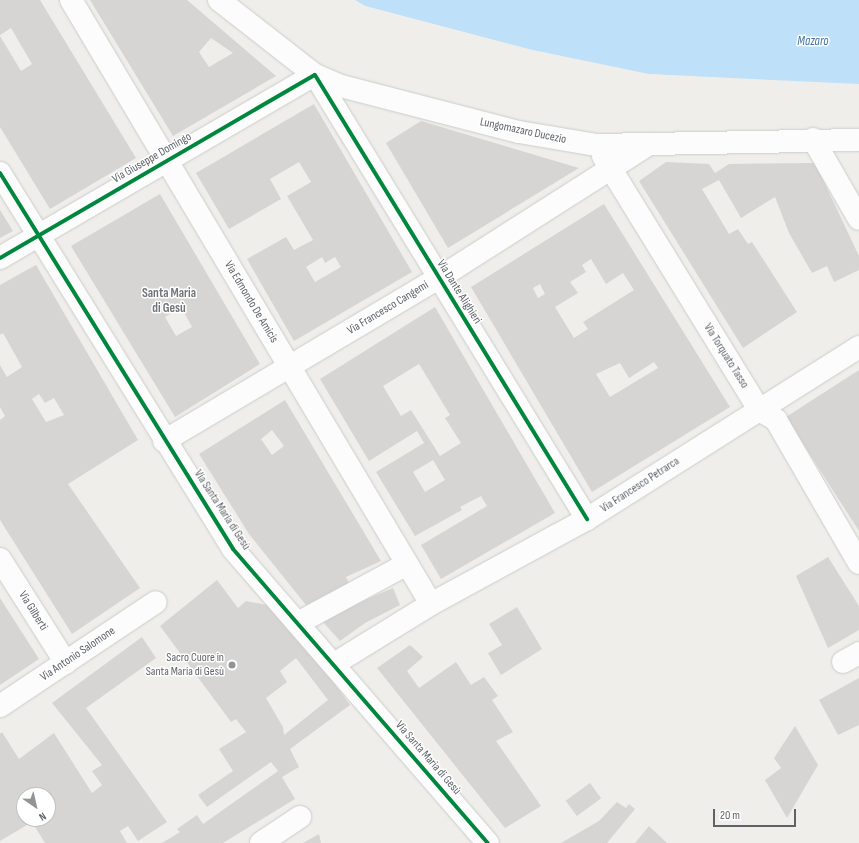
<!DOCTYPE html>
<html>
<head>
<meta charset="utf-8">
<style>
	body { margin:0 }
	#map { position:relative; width:859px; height:843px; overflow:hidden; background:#efeeea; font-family:"Sofia Sans Condensed",sans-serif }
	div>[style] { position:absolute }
	.water>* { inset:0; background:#bfe0f9 }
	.pier>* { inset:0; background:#efeeea }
	.building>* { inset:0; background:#d6d5d3; transform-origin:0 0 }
	.roads { filter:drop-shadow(0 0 1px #cbcccc) drop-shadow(0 0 1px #cbcccc) }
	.minor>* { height:22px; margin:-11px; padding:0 11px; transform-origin:11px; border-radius:11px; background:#fdfcfc }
	.cycleway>* { height:4px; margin:-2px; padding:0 2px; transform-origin:2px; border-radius:2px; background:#00873e }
	.dots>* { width:11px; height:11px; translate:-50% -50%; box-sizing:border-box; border:2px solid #fff; border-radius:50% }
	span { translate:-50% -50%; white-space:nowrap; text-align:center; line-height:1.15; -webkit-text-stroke:3px #fff; paint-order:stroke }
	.street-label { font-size:12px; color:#5f6368 }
	.poi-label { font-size:12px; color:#5f6368 }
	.right { translate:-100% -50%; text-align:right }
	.water-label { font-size:13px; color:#4174aa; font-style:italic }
	.neighbourhood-label { font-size:13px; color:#70757a; font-weight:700 }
	.north { position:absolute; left:16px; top:787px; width:40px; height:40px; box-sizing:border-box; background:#fff; border:1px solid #bfc1c3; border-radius:50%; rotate:146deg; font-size:11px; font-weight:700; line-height:16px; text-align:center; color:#5f6368 }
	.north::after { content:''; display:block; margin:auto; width:14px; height:18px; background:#919496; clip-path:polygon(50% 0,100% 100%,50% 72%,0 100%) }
	.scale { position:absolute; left:713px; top:809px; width:83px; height:18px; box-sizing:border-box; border:2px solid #5f6368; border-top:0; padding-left:5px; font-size:12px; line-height:14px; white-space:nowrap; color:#5f6368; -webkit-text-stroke:3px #fff; paint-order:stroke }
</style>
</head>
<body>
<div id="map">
	<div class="water">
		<div style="clip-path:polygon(355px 0,859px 0,859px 84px,648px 74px,532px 50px,365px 6px)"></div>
	</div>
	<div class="pier">
		<div style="clip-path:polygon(353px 0,365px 6px,532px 50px,648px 74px,859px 86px,647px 76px,531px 52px,436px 28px,365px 8px)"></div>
	</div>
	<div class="building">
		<div style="clip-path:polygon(0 0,40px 0,136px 158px,50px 209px,0 127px,0 36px,21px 71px,32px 64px,11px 28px,0 35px)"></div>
		<div style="clip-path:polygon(evenodd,90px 0,187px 0,276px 76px,173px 136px,90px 0,211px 38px,233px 53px,209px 67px,199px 52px,211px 38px)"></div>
		<div style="clip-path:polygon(evenodd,314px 104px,412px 272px,294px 341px,247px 259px,286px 237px,294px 250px,313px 240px,287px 196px,311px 182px,299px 162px,270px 179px,281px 199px,229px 229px,196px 173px,314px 104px,322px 257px,325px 263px,335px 257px,341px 267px,315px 282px,306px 267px,322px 257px)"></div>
		<div style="clip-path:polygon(421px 121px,579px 168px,448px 248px,386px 143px)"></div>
		<div style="clip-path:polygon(666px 162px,709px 164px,715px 173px,729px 164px,815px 163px,859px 256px,859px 270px,834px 282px,827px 266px,812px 273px,789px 233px,775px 197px,741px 218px,719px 180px,702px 189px,729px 234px,738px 229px,748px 244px,752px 242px,797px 312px,743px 348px,639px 181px)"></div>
		<div style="clip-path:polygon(evenodd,160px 194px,260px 364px,175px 417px,71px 246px,160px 194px,181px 307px,192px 327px,176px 336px,165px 317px,181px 307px)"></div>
		<div style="clip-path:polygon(evenodd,604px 204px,730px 407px,592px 492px,471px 287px,604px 204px,591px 259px,606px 284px,623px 273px,634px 290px,583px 322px,588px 329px,574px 338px,555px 307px,578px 293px,570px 282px,586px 272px,582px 265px,591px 259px,604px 204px,540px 284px,545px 294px,538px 298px,533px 288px,540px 284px,604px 204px,654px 362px,658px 368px,610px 397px,596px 374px,620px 363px,629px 378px,654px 362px)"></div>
		<div style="clip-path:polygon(0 210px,13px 231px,0 238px)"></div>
		<div style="clip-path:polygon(evenodd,36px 265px,138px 440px,68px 484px,140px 588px,72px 634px,0 520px,0 420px,5px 416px,0 407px,0 365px,7px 377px,22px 367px,3px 333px,0 335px,0 285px,36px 265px,39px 394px,45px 403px,54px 398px,64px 415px,46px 422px,32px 399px,39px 394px)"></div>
		<div style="clip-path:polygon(evenodd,435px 307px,555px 513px,441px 579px,421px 545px,487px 506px,481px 496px,460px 507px,462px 510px,415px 536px,376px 472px,424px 443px,417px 431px,369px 461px,320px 379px,435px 307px,419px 364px,450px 415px,445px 418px,461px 443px,440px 456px,411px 410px,401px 416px,383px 386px,419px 364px,435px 307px,433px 460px,445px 480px,425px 492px,413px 472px,433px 460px)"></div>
		<div style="clip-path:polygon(859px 370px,859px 531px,786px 417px)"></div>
		<div style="clip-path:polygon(evenodd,285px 400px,381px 561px,346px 577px,349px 583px,306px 605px,249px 534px,199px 454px,285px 400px,272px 430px,284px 446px,272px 455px,261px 439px,272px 430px)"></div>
		<div style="clip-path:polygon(828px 557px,859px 606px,859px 630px,828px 648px,796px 576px)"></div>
		<div style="clip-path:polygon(evenodd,217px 580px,238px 608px,246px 601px,267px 605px,327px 673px,350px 705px,290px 749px,299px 767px,282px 777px,295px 799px,223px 843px,162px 843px,180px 832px,177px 829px,197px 815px,203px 824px,278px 771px,271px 762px,207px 807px,198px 795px,233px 771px,219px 749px,246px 732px,236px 719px,231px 722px,160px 626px,217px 580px,296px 658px,328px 700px,284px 735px,283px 727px,266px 698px,287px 682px,280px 671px,296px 658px)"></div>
		<div style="clip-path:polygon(393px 588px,400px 605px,365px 623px,340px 641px,323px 622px,353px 605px)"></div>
		<div style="clip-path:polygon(0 598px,39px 659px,0 685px)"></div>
		<div style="clip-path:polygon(517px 607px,542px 649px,501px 675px,488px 653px,502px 645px,489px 624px)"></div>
		<div style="clip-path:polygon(evenodd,142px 637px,156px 658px,86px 708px,167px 822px,138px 841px,128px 826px,120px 831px,127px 843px,45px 843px,32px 822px,0 841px,0 734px,2px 732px,19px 759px,54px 733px,92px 793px,102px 785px,92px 771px,102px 765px,52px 703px,142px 637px,24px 795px,48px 795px,48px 819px,24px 819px,24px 795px)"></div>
		<div style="clip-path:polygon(410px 645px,423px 657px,407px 671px,419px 688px,456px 662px,471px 685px,484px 677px,498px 696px,492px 700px,513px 732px,496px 741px,541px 806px,505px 828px,377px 668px)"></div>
		<div style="clip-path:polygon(859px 678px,859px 725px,838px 735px,819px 700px)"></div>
		<div style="clip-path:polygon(795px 726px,818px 765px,787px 818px,765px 780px,781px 768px,774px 758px)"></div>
		<div style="left:590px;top:783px;width:19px;height:30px;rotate:54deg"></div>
		<div style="clip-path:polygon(617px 802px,626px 808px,629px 804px,635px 809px,607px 843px,561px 843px,599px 821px)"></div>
		<div style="clip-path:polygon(649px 826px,667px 843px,635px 843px)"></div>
		<div style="clip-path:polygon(319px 834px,321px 843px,303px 843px)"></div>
	</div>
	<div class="roads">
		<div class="minor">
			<div style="left:71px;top:0;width:703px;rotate:59.2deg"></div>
			<div style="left:219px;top:0;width:122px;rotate:38deg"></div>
			<div style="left:315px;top:75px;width:28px;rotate:23deg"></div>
			<div style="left:341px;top:86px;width:184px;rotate:14.5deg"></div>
			<div style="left:519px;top:132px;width:79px;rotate:9.5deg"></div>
			<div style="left:597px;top:145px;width:262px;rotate:-1.1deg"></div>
			<div style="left:813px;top:139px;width:92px;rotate:60.1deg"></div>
			<div style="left:603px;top:156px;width:298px;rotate:58.4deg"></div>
			<div style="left:759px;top:410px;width:20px;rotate:30deg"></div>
			<div style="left:776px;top:420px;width:165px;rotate:59.9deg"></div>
			<div style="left:0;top:173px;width:442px;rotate:58.2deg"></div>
			<div style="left:233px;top:549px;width:389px;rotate:49.1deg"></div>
			<div style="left:0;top:258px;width:364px;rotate:-30.2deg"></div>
			<div style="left:315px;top:75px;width:521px;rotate:58.51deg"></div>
			<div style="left:164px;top:441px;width:320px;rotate:-30.7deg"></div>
			<div style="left:439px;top:278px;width:249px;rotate:-32.5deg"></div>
			<div style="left:0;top:559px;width:123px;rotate:57.6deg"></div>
			<div style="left:298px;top:623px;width:124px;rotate:-28.4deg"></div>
			<div style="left:843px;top:662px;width:18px;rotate:-29deg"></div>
			<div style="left:334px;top:664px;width:114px;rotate:-31.7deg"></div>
			<div style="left:431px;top:604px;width:178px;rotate:-28.6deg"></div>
			<div style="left:587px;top:519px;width:322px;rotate:-32.3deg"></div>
			<div style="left:0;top:706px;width:187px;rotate:-33.7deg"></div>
			<div style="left:261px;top:843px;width:47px;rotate:-33.7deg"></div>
		</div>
	</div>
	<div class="cycleway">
		<div style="left:0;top:173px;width:442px;rotate:58.2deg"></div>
		<div style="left:233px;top:549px;width:389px;rotate:49.1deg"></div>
		<div style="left:0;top:258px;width:364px;rotate:-30.2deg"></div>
		<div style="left:315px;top:75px;width:521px;rotate:58.51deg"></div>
	</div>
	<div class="dots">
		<div style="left:232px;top:665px;background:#919496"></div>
	</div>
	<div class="street-label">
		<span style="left:523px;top:131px;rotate:12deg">Lungomazaro Ducezio</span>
		<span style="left:152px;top:158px;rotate:-30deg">Via Giuseppe Domingo</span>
		<span style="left:459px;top:292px;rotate:58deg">Via Dante Alighieri</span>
		<span style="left:251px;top:302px;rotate:59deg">Via Edmondo De Amicis</span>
		<span style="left:388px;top:308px;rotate:-31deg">Via Francesco Cangemi</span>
		<span style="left:726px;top:356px;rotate:58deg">Via Torquato Tasso</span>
		<span style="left:640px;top:485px;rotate:-33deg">Via Francesco Petrarca</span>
		<span style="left:222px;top:510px;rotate:57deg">Via Santa Maria di Gesù</span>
		<span style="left:33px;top:611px;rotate:58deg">Via Gilberti</span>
		<span style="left:78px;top:654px;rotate:-34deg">Via Antonio Salomone</span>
		<span style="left:428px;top:758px;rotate:49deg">Via Santa Maria di Gesù</span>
	</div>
	<div class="poi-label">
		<span class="right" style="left:224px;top:665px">Sacro Cuore in<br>Santa Maria di Gesù</span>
	</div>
	<div class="water-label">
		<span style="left:813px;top:41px">Mazaro</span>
	</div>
	<div class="neighbourhood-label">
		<span style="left:169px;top:301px">Santa Maria<br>di Gesù</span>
	</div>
	<div class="north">N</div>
	<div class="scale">20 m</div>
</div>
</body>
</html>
